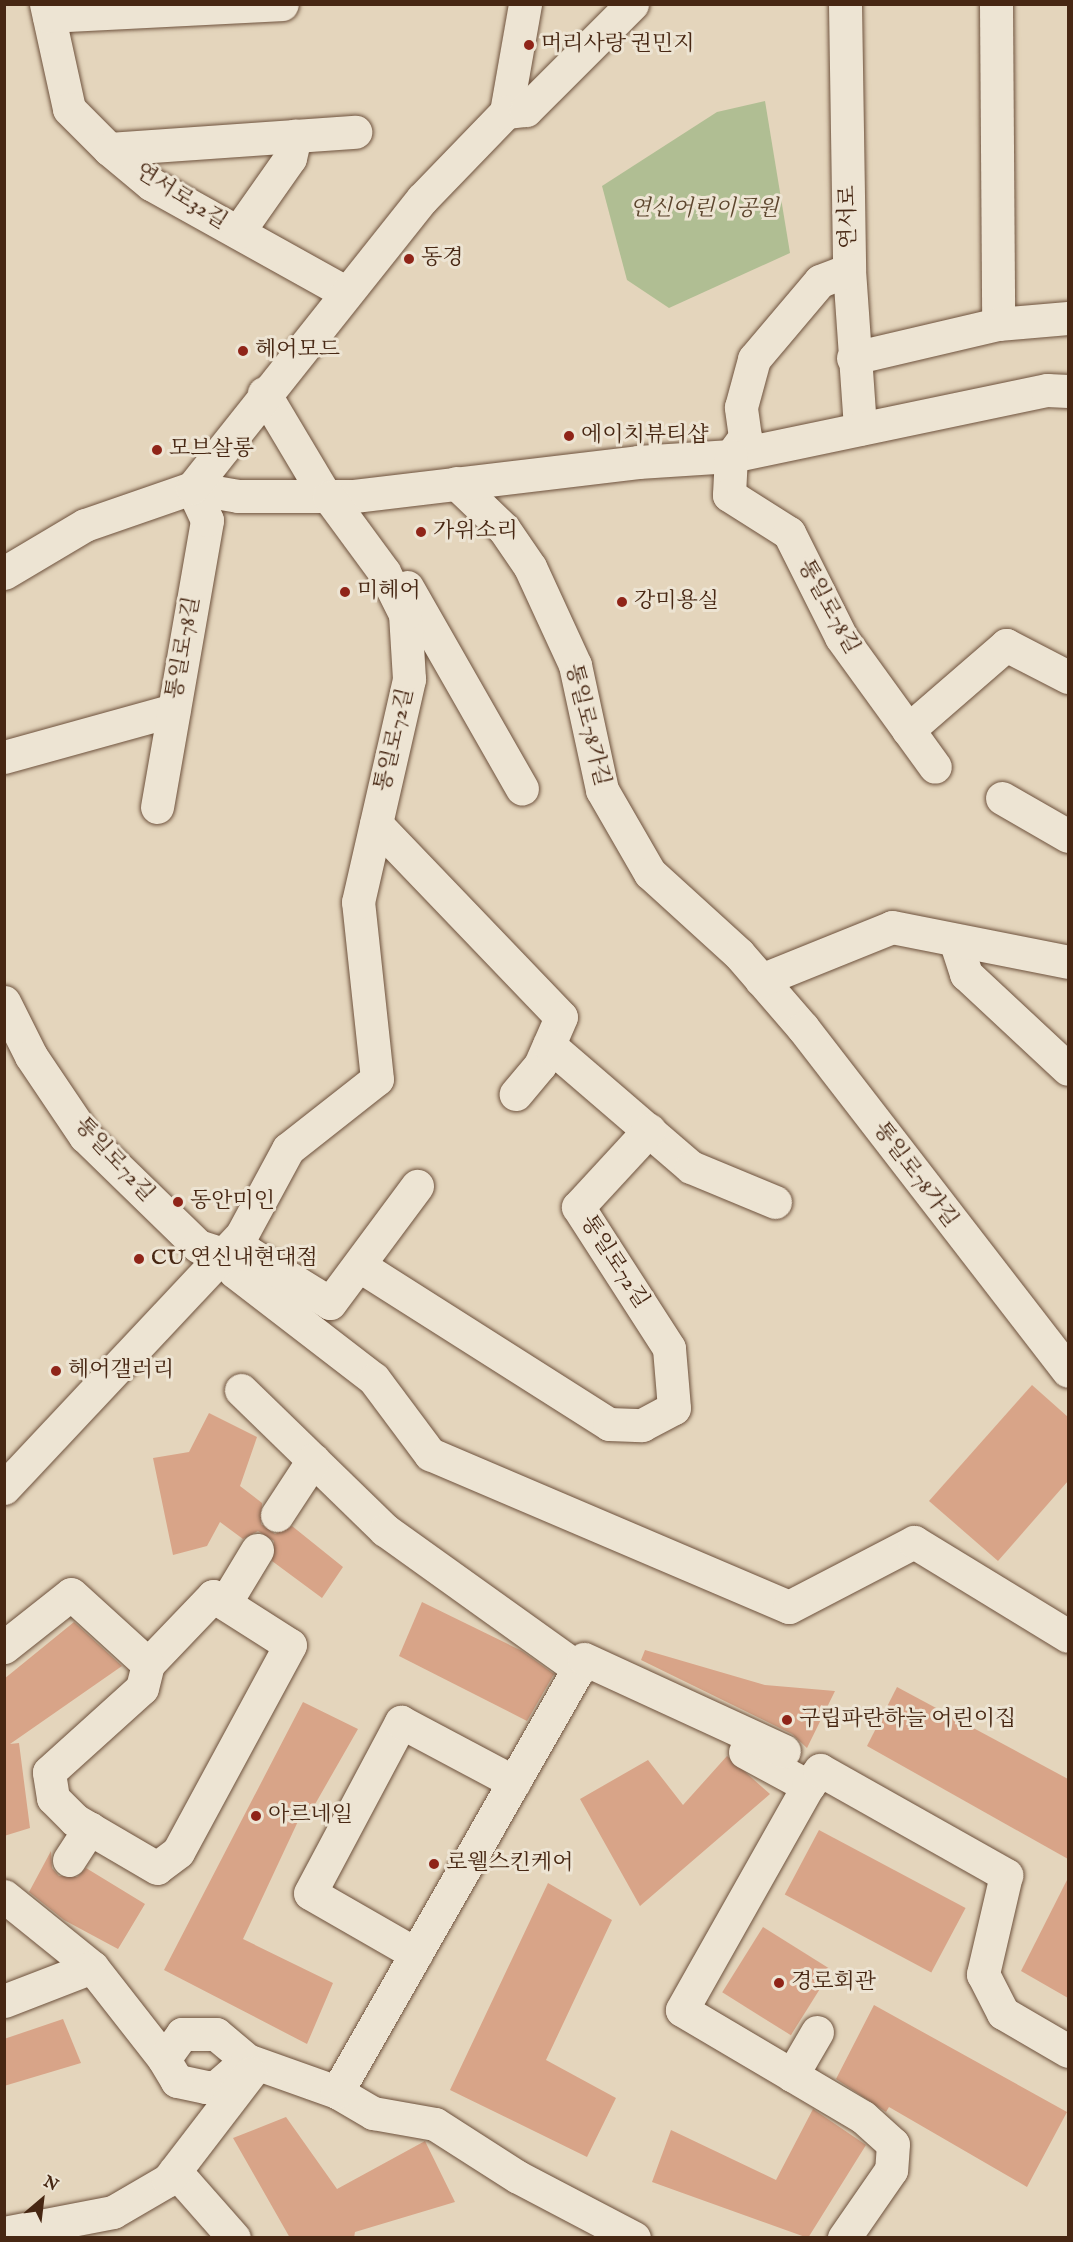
<!DOCTYPE html>
<html>
<head>
<meta charset="utf-8">
<style>
	body { margin:0 }
	#map { position:relative; width:1073px; height:2242px; overflow:hidden; background:#e4d5bc; font-family:"IM FELL English","Noto Serif KR",serif }
	div>[style] { position:absolute }
	.green>* { inset:0; background:#b0be93 }
	.building>* { inset:0; background:#d8a488; transform-origin:0 0 }
	.roads { filter:drop-shadow(0 0 2px #6e523d) drop-shadow(0 0 2px #6e523d) }
	.minor>* { height:33px; margin:-16.5px; padding:0 16.5px; transform-origin:16.5px; border-radius:16.5px; background:#ede4d3 }
	.dots>* { width:16px; height:16px; translate:-50% -50%; box-sizing:border-box; border:3px solid #ede4d3; border-radius:50% }
	span { translate:-50% -50%; white-space:nowrap; text-align:center; line-height:1.15; -webkit-text-stroke:6px #ede4d3; paint-order:stroke }
	.poi-label { font-size:22px; color:#472713 }
	.left { translate:0 -50%; text-align:left }
	.street-label { font-size:22px; color:#472713 }
	.park-label { font-size:22px; color:#5c452d; font-style:italic }
	.frame { position:absolute; inset:0; border:6px solid #472713; pointer-events:none }
	.north { position:absolute; left:12px; top:2170px; width:60px; height:60px; -webkit-text-stroke:4px #ede4d3; paint-order:stroke; rotate:28deg; font-size:16px; font-weight:700; line-height:24px; text-align:center; color:#472713 }
	.north::after { content:''; display:block; margin:auto; width:21px; height:27px; background:#472713; clip-path:polygon(50% 0,100% 100%,50% 72%,0 100%) }
</style>
</head>
<body>
<div id="map">
	<div class="green">
		<div style="clip-path:polygon(765px 101px,790px 253px,669px 308px,627px 280px,602px 186px,717px 112px)"></div>
	</div>
	<div class="building">
		<div style="clip-path:polygon(1032px 1385px,1068px 1417px,1068px 1481px,998px 1561px,929px 1501px)"></div>
		<div style="clip-path:polygon(209px 1413px,257px 1437px,240px 1486px,262px 1503px,261px 1524px,275px 1534px,292px 1526px,343px 1567px,322px 1598px,272px 1561px,274px 1541px,258px 1531px,243px 1539px,220px 1522px,207px 1546px,173px 1555px,153px 1458px,189px 1452px)"></div>
		<div style="clip-path:polygon(422px 1602px,522px 1651px,554px 1674px,527px 1721px,399px 1656px)"></div>
		<div style="clip-path:polygon(74px 1622px,122px 1666px,10px 1744px,19px 1743px,30px 1828px,4px 1836px,4px 1679px)"></div>
		<div style="clip-path:polygon(645px 1650px,765px 1685px,835px 1691px,807px 1748px,792px 1734px,641px 1660px)"></div>
		<div style="clip-path:polygon(897px 1687px,1068px 1779px,1068px 1859px,867px 1746px)"></div>
		<div style="clip-path:polygon(303px 1702px,358px 1729px,306px 1820px,300px 1817px,243px 1939px,333px 1983px,307px 2044px,164px 1970px)"></div>
		<div style="clip-path:polygon(727px 1756px,770px 1794px,640px 1906px,580px 1799px,648px 1760px,683px 1805px)"></div>
		<div style="left:819px;top:1830px;width:166px;height:73px;rotate:28deg"></div>
		<div style="clip-path:polygon(51px 1851px,52px 1868px,59px 1876px,77px 1877px,86px 1868px,145px 1904px,118px 1949px,64px 1920px,29px 1892px)"></div>
		<div style="clip-path:polygon(1068px 1878px,1068px 1998px,1021px 1971px)"></div>
		<div style="clip-path:polygon(548px 1883px,612px 1920px,546px 2060px,616px 2098px,587px 2157px,450px 2090px)"></div>
		<div style="left:763px;top:1927px;width:81px;height:77px;rotate:32deg"></div>
		<div style="clip-path:polygon(874px 2005px,1067px 2112px,1027px 2187px,889px 2107px,886px 2112px,836px 2079px)"></div>
		<div style="clip-path:polygon(63px 2019px,81px 2063px,4px 2086px,4px 2039px)"></div>
		<div style="clip-path:polygon(813px 2109px,866px 2145px,808px 2238px,652px 2182px,671px 2130px,776px 2180px)"></div>
		<div style="clip-path:polygon(286px 2117px,337px 2189px,425px 2141px,455px 2202px,355px 2232px,354px 2238px,290px 2238px,233px 2138px)"></div>
	</div>
	<div class="roads">
		<div class="minor">
			<div style="left:46px;top:4px;width:107px;rotate:77.6deg"></div>
			<div style="left:69px;top:109px;width:57px;rotate:45deg"></div>
			<div style="left:109px;top:149px;width:55px;rotate:39.8deg"></div>
			<div style="left:151px;top:184px;width:222px;rotate:29.1deg"></div>
			<div style="left:845px;top:4px;width:266px;rotate:89.1deg"></div>
			<div style="left:849px;top:270px;width:159px;rotate:86deg"></div>
			<div style="left:996px;top:4px;width:320px;rotate:89.6deg"></div>
			<div style="left:49px;top:16px;width:233px;rotate:-2.9deg"></div>
			<div style="left:506px;top:112px;width:110px;rotate:-80deg"></div>
			<div style="left:109px;top:149px;width:247px;rotate:-4deg"></div>
			<div style="left:238px;top:232px;width:90px;rotate:-54.9deg"></div>
			<div style="left:290px;top:158px;width:23px;rotate:-77deg"></div>
			<div style="left:853px;top:358px;width:149px;rotate:-13.2deg"></div>
			<div style="left:998px;top:324px;width:70px;rotate:-4.9deg"></div>
			<div style="left:264px;top:393px;width:121px;rotate:59.2deg"></div>
			<div style="left:731px;top:456px;width:323px;rotate:-11.8deg"></div>
			<div style="left:1047px;top:390px;width:21px;rotate:3deg"></div>
			<div style="left:731px;top:456px;width:24px;rotate:-54deg"></div>
			<div style="left:745px;top:437px;width:30px;rotate:-98deg"></div>
			<div style="left:741px;top:407px;width:50px;rotate:-74.8deg"></div>
			<div style="left:754px;top:359px;width:102px;rotate:-49.8deg"></div>
			<div style="left:820px;top:281px;width:31px;rotate:-21deg"></div>
			<div style="left:456px;top:483px;width:66px;rotate:43.8deg"></div>
			<div style="left:504px;top:529px;width:46px;rotate:55.6deg"></div>
			<div style="left:530px;top:567px;width:108px;rotate:65.3deg"></div>
			<div style="left:575px;top:665px;width:128px;rotate:77.8deg"></div>
			<div style="left:602px;top:790px;width:96px;rotate:60deg"></div>
			<div style="left:650px;top:873px;width:120px;rotate:42.3deg"></div>
			<div style="left:739px;top:954px;width:98px;rotate:49.1deg"></div>
			<div style="left:803px;top:1028px;width:433px;rotate:52.3deg"></div>
			<div style="left:4px;top:573px;width:94px;rotate:-30.7deg"></div>
			<div style="left:85px;top:525px;width:113px;rotate:-19.1deg"></div>
			<div style="left:192px;top:488px;width:47px;rotate:9.9deg"></div>
			<div style="left:238px;top:496px;width:116px"></div>
			<div style="left:354px;top:496px;width:286px;rotate:-6.8deg"></div>
			<div style="left:638px;top:462px;width:93px;rotate:-3.7deg"></div>
			<div style="left:731px;top:456px;width:39px;rotate:93deg"></div>
			<div style="left:729px;top:495px;width:71px;rotate:32.3deg"></div>
			<div style="left:789px;top:533px;width:116px;rotate:63.4deg"></div>
			<div style="left:841px;top:637px;width:160px;rotate:54.1deg"></div>
			<div style="left:407px;top:587px;width:232px;rotate:60.3deg"></div>
			<div style="left:908px;top:730px;width:130px;rotate:-40.9deg"></div>
			<div style="left:1006px;top:645px;width:70px;rotate:27.3deg"></div>
			<div style="left:4px;top:757px;width:176px;rotate:-15.5deg"></div>
			<div style="left:1002px;top:798px;width:76px;rotate:29.9deg"></div>
			<div style="left:157px;top:807px;width:291px;rotate:-80.1deg"></div>
			<div style="left:207px;top:520px;width:35px;rotate:-115deg"></div>
			<div style="left:192px;top:488px;width:369px;rotate:-51.5deg"></div>
			<div style="left:422px;top:199px;width:121px;rotate:-46deg"></div>
			<div style="left:506px;top:112px;width:20px;rotate:-6deg"></div>
			<div style="left:526px;top:110px;width:150px;rotate:-45deg"></div>
			<div style="left:376px;top:824px;width:267px;rotate:46.2deg"></div>
			<div style="left:561px;top:1017px;width:52px;rotate:113.6deg"></div>
			<div style="left:540px;top:1065px;width:38px;rotate:130deg"></div>
			<div style="left:955px;top:940px;width:36px;rotate:72deg"></div>
			<div style="left:966px;top:974px;width:139px;rotate:43deg"></div>
			<div style="left:761px;top:980px;width:141px;rotate:-22deg"></div>
			<div style="left:892px;top:927px;width:179px;rotate:11.2deg"></div>
			<div style="left:4px;top:1002px;width:60px;rotate:63.4deg"></div>
			<div style="left:31px;top:1056px;width:97px;rotate:56deg"></div>
			<div style="left:85px;top:1136px;width:158px;rotate:44.2deg"></div>
			<div style="left:198px;top:1246px;width:25px;rotate:18deg"></div>
			<div style="left:222px;top:1254px;width:22px;rotate:54deg"></div>
			<div style="left:235px;top:1272px;width:175px;rotate:37.6deg"></div>
			<div style="left:374px;top:1379px;width:94px;rotate:53.3deg"></div>
			<div style="left:430px;top:1454px;width:390px;rotate:23.1deg"></div>
			<div style="left:789px;top:1607px;width:141px;rotate:-27.5deg"></div>
			<div style="left:914px;top:1542px;width:180px;rotate:31.4deg"></div>
			<div style="left:549px;top:1045px;width:187px;rotate:40.7deg"></div>
			<div style="left:691px;top:1167px;width:91px;rotate:22.6deg"></div>
			<div style="left:222px;top:1254px;width:27px;rotate:-2deg"></div>
			<div style="left:249px;top:1253px;width:95px;rotate:31.7deg"></div>
			<div style="left:330px;top:1303px;width:146px;rotate:-53.4deg"></div>
			<div style="left:360px;top:1266px;width:295px;rotate:32.4deg"></div>
			<div style="left:609px;top:1424px;width:33px;rotate:2deg"></div>
			<div style="left:642px;top:1425px;width:36px;rotate:-28deg"></div>
			<div style="left:674px;top:1408px;width:60px;rotate:-94.8deg"></div>
			<div style="left:669px;top:1348px;width:168px;rotate:-122.8deg"></div>
			<div style="left:578px;top:1207px;width:105px;rotate:-47.3deg"></div>
			<div style="left:241px;top:1390px;width:201px;rotate:44.2deg"></div>
			<div style="left:385px;top:1530px;width:239px;rotate:35.6deg"></div>
			<div style="left:4px;top:1488px;width:346px;rotate:-46.8deg"></div>
			<div style="left:241px;top:1236px;width:99px;rotate:-61.6deg"></div>
			<div style="left:288px;top:1149px;width:113px;rotate:-38.2deg"></div>
			<div style="left:377px;top:1079px;width:178px;rotate:-96.1deg"></div>
			<div style="left:358px;top:902px;width:229px;rotate:-77.1deg"></div>
			<div style="left:409px;top:679px;width:65px;rotate:-93.5deg"></div>
			<div style="left:405px;top:614px;width:47px;rotate:-116.6deg"></div>
			<div style="left:384px;top:572px;width:93px;rotate:-126.3deg"></div>
			<div style="left:277px;top:1515px;width:66px;rotate:-56.8deg"></div>
			<div style="left:213px;top:1596px;width:91px;rotate:32.5deg"></div>
			<div style="left:290px;top:1645px;width:235px;rotate:118.4deg"></div>
			<div style="left:178px;top:1852px;width:26px;rotate:143deg"></div>
			<div style="left:157px;top:1868px;width:95px;rotate:-149.7deg"></div>
			<div style="left:75px;top:1820px;width:31px;rotate:-135deg"></div>
			<div style="left:53px;top:1798px;width:26px;rotate:-99deg"></div>
			<div style="left:49px;top:1772px;width:125px;rotate:-42.1deg"></div>
			<div style="left:142px;top:1688px;width:25px;rotate:-76deg"></div>
			<div style="left:148px;top:1664px;width:94px;rotate:-46.3deg"></div>
			<div style="left:225px;top:1603px;width:62px;rotate:-58.9deg"></div>
			<div style="left:4px;top:1647px;width:85px;rotate:-38.3deg"></div>
			<div style="left:71px;top:1594px;width:104px;rotate:42.3deg"></div>
			<div style="left:745px;top:1752px;width:72px;rotate:28.4deg"></div>
			<div style="left:808px;top:1786px;width:257px;rotate:119.4deg"></div>
			<div style="left:682px;top:2010px;width:128px;rotate:30.6deg"></div>
			<div style="left:808px;top:1786px;width:20px;rotate:-53deg"></div>
			<div style="left:820px;top:1770px;width:214px;rotate:29.4deg"></div>
			<div style="left:1006px;top:1875px;width:102px;rotate:103.1deg"></div>
			<div style="left:983px;top:1974px;width:44px;rotate:62.9deg"></div>
			<div style="left:1003px;top:2013px;width:75px;rotate:30.3deg"></div>
			<div style="left:69px;top:1860px;width:38px;rotate:-57deg"></div>
			<div style="left:4px;top:1896px;width:113px;rotate:38.9deg"></div>
			<div style="left:92px;top:1967px;width:117px;rotate:52deg"></div>
			<div style="left:416px;top:1954px;width:122px;rotate:-150.1deg"></div>
			<div style="left:310px;top:1893px;width:194px;rotate:-62deg"></div>
			<div style="left:401px;top:1722px;width:128px;rotate:28deg"></div>
			<div style="left:4px;top:2001px;width:94px;rotate:-21.1deg"></div>
			<div style="left:817px;top:2032px;width:50px;rotate:120.2deg"></div>
			<div style="left:792px;top:2075px;width:82px;rotate:30.6deg"></div>
			<div style="left:863px;top:2117px;width:40px;rotate:42deg"></div>
			<div style="left:893px;top:2144px;width:26px;rotate:94deg"></div>
			<div style="left:891px;top:2170px;width:83px;rotate:124.7deg"></div>
			<div style="left:247px;top:2060px;width:41px;rotate:138.9deg"></div>
			<div style="left:216px;top:2087px;width:10px;rotate:180deg"></div>
			<div style="left:206px;top:2087px;width:30px;rotate:-168deg"></div>
			<div style="left:177px;top:2081px;width:26px;rotate:-121deg"></div>
			<div style="left:164px;top:2059px;width:31px;rotate:-54deg"></div>
			<div style="left:182px;top:2034px;width:34px"></div>
			<div style="left:216px;top:2034px;width:40px;rotate:40deg"></div>
			<div style="left:247px;top:2060px;width:96px;rotate:19.6deg"></div>
			<div style="left:337px;top:2092px;width:42px;rotate:30.3deg"></div>
			<div style="left:373px;top:2113px;width:63px;rotate:10.1deg"></div>
			<div style="left:435px;top:2124px;width:98px;rotate:32.6deg"></div>
			<div style="left:518px;top:2177px;width:131px;rotate:27.7deg"></div>
			<div style="left:337px;top:2092px;width:498px;rotate:-60.3deg"></div>
			<div style="left:584px;top:1659px;width:220px;rotate:24.7deg"></div>
			<div style="left:175px;top:2171px;width:89px;rotate:48.6deg"></div>
			<div style="left:4px;top:2233px;width:111px;rotate:-10.9deg"></div>
			<div style="left:113px;top:2212px;width:64px;rotate:-30.2deg"></div>
			<div style="left:168px;top:2180px;width:135px;rotate:-52.5deg"></div>
		</div>
	</div>
	<div class="dots">
		<div style="left:529px;top:45px;background:#8f2418"></div>
		<div style="left:409px;top:259px;background:#8f2418"></div>
		<div style="left:243px;top:351px;background:#8f2418"></div>
		<div style="left:569px;top:436px;background:#8f2418"></div>
		<div style="left:157px;top:450px;background:#8f2418"></div>
		<div style="left:421px;top:532px;background:#8f2418"></div>
		<div style="left:345px;top:592px;background:#8f2418"></div>
		<div style="left:622px;top:602px;background:#8f2418"></div>
		<div style="left:178px;top:1202px;background:#8f2418"></div>
		<div style="left:139px;top:1259px;background:#8f2418"></div>
		<div style="left:56px;top:1371px;background:#8f2418"></div>
		<div style="left:787px;top:1720px;background:#8f2418"></div>
		<div style="left:256px;top:1816px;background:#8f2418"></div>
		<div style="left:434px;top:1864px;background:#8f2418"></div>
		<div style="left:779px;top:1983px;background:#8f2418"></div>
	</div>
	<div class="poi-label">
		<span class="left" style="left:541px;top:45px">머리사랑 권민지</span>
		<span class="left" style="left:421px;top:259px">동경</span>
		<span class="left" style="left:255px;top:351px">헤어모드</span>
		<span class="left" style="left:581px;top:436px">에이치뷰티샵</span>
		<span class="left" style="left:169px;top:450px">모브살롱</span>
		<span class="left" style="left:433px;top:532px">가위소리</span>
		<span class="left" style="left:357px;top:592px">미헤어</span>
		<span class="left" style="left:634px;top:602px">강미용실</span>
		<span class="left" style="left:190px;top:1202px">동안미인</span>
		<span class="left" style="left:151px;top:1259px">CU 연신내현대점</span>
		<span class="left" style="left:68px;top:1371px">헤어갤러리</span>
		<span class="left" style="left:799px;top:1720px">구립파란하늘 어린이집</span>
		<span class="left" style="left:268px;top:1816px">아르네일</span>
		<span class="left" style="left:446px;top:1864px">로웰스킨케어</span>
		<span class="left" style="left:791px;top:1983px">경로회관</span>
	</div>
	<div class="street-label">
		<span style="left:181px;top:197px;rotate:32deg">연서로32길</span>
		<span style="left:849px;top:217px;rotate:-91deg">연서로</span>
		<span style="left:828px;top:607px;rotate:61deg">통일로78길</span>
		<span style="left:184px;top:648px;rotate:-80deg">통일로78길</span>
		<span style="left:587px;top:725px;rotate:76deg">통일로78가길</span>
		<span style="left:395px;top:740px;rotate:-77deg">통일로72길</span>
		<span style="left:114px;top:1160px;rotate:47deg">통일로72길</span>
		<span style="left:915px;top:1175px;rotate:53deg">통일로78가길</span>
		<span style="left:614px;top:1262px;rotate:57deg">통일로72길</span>
	</div>
	<div class="park-label">
		<span style="left:704px;top:210px">연신어린이공원</span>
	</div>
	<div class="frame"></div>
	<div class="north">N</div>
</div>
</body>
</html>
